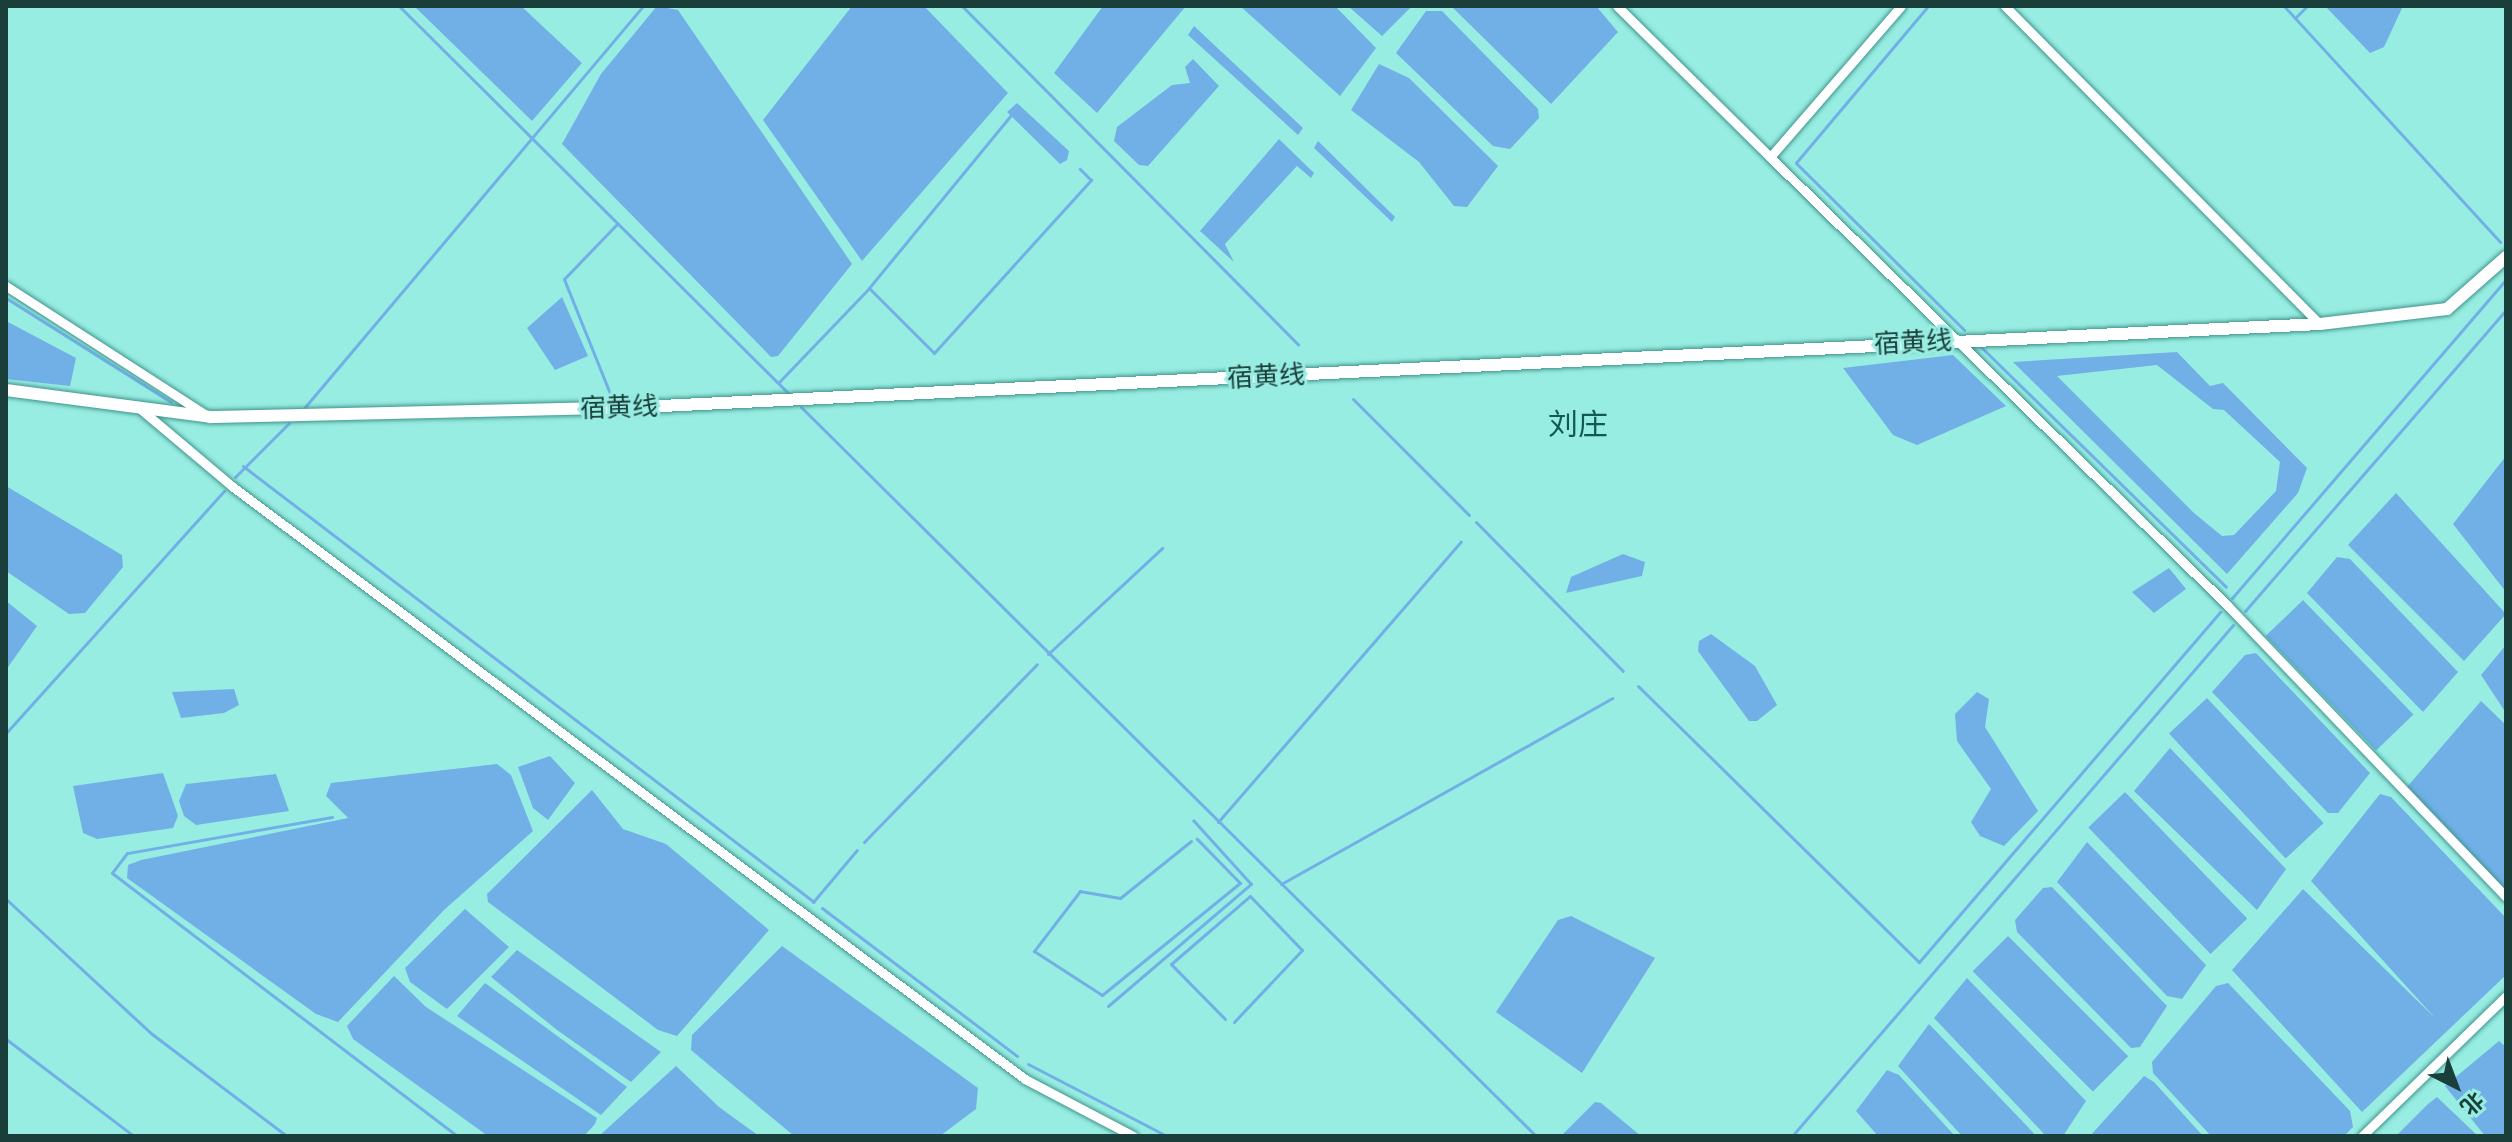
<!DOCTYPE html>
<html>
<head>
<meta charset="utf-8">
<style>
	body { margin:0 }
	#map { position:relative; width:2512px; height:1142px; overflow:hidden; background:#98ede2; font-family:"Golos Text","Noto Sans SC",sans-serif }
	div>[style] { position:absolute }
	.water>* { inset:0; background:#71b0e7; transform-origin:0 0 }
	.stream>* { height:3px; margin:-1.5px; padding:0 1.5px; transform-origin:1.5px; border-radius:1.5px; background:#71b0e7 }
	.roads { filter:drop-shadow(0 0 2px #3e948b) drop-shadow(0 0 2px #3e948b) }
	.street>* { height:9px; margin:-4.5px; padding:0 4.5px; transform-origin:4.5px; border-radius:4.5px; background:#fff }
	.secondary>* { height:12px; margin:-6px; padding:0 6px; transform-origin:6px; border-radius:6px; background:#fff }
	span { translate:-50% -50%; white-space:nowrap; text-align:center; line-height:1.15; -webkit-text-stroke:6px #98ede2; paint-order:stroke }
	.street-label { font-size:26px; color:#1a3e3a }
	.quarter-label { font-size:30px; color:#135952 }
	.frame { position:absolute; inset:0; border:8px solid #1a3e3a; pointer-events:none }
	.north { position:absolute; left:2416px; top:1046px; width:80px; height:80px; -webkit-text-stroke:6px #98ede2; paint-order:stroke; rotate:138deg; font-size:22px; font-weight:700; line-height:32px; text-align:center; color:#1a3e3a }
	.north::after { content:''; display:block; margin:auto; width:28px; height:36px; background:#1a3e3a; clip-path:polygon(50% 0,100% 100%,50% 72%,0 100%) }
</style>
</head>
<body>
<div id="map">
	<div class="water">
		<div style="clip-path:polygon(414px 6px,521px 6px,582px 63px,532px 121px)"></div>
		<div style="clip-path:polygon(657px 6px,678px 10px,852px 264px,778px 356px,771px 357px,562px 144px,601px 74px)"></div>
		<div style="clip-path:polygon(852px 6px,924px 6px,1008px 93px,862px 261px,763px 120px)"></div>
		<div style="clip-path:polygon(1103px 6px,1186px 6px,1097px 113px,1054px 73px)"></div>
		<div style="clip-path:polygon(1240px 6px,1335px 6px,1376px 48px,1340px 96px)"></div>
		<div style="clip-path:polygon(1348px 6px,1412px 6px,1382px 36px)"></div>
		<div style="clip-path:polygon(1451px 6px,1596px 6px,1618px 32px,1551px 104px)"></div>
		<div style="clip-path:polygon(2325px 6px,2403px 6px,2384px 47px,2370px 53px)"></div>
		<div style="clip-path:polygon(1426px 11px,1442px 11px,1538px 109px,1539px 118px,1510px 149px,1493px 146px,1396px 53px)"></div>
		<div style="clip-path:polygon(1194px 26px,1303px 128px,1298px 135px,1188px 35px)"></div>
		<div style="clip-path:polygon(1193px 59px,1219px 86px,1148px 166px,1139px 165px,1114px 141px,1117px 127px,1172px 85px,1190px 83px,1185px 67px)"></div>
		<div style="clip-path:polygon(1379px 64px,1409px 78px,1498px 166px,1467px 207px,1454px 206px,1419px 162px,1351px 110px)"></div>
		<div style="clip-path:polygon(1017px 103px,1069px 151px,1067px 160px,1060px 164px,1007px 112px)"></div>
		<div style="clip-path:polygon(1279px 139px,1314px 173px,1311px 178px,1297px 166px,1225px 244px,1234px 262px,1200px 231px)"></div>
		<div style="clip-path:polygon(1318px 141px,1395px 217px,1392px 222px,1314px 148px)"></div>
		<div style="clip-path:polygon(562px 297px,588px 356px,555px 370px,527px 328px)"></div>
		<div style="clip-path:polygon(6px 321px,76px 358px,70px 386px,6px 379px)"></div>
		<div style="clip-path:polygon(evenodd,2177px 352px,2210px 386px,2223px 383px,2307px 468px,2298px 493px,2227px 574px,2013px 362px,2177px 352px,2157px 365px,2213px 409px,2224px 410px,2280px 462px,2276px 491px,2234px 535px,2222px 536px,2194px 513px,2057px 376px,2157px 365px)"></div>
		<div style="clip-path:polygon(1953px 355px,2006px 406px,1917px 445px,1893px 435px,1843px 368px)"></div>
		<div style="clip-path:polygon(2506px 456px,2506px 592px,2453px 524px)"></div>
		<div style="clip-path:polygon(6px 486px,122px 555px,123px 567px,85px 613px,69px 614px,6px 571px)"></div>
		<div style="clip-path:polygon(2396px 493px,2506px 614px,2464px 661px,2348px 545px)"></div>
		<div style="clip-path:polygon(1623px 554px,1645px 562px,1642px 576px,1566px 593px,1571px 577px)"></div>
		<div style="clip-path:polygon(2337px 557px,2350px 559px,2458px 672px,2423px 712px,2307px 593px)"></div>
		<div style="clip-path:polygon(2169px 568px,2186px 589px,2154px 613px,2132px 592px)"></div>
		<div style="left:2303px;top:600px;width:159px;height:52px;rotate:46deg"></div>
		<div style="clip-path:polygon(6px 601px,37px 626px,6px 670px)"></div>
		<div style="clip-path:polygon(1711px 634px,1755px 666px,1777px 705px,1757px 721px,1749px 721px,1698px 651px,1699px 641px)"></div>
		<div style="clip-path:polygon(2506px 645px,2506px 713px,2481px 675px)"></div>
		<div style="clip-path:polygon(2256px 653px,2370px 773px,2338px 813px,2328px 813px,2212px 692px,2245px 655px)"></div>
		<div style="clip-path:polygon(234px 689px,239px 705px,224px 713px,181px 718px,172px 692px)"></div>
		<div style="clip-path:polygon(1977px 692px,1989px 699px,1985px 727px,2038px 811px,2004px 846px,1980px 836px,1971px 822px,1991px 789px,1957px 741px,1955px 714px)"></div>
		<div style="left:2207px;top:698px;width:171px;height:52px;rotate:47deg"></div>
		<div style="clip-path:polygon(2481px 701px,2506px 725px,2506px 890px,2407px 787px)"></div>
		<div style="clip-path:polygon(2170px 748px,2286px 869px,2257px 910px,2134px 791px)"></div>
		<div style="clip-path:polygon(550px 756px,575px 783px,548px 820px,533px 808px,518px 767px)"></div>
		<div style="clip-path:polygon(497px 764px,511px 775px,533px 831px,444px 910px,338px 1022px,316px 1014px,127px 878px,128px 865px,141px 860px,348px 818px,326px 796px,331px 783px)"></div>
		<div style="clip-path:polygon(163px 773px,178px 816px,173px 828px,97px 839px,83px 833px,73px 786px)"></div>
		<div style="clip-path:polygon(276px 774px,289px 811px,196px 825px,184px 816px,179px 801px,186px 784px)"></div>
		<div style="clip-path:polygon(592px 790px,623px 829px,666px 844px,769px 930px,677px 1036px,658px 1030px,488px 902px,487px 894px)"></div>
		<div style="left:2125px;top:792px;width:176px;height:51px;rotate:46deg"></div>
		<div style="clip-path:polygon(2380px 794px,2391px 797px,2506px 918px,2506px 975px,2362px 1112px,2232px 970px,2303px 889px,2435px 1018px,2311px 881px)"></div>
		<div style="clip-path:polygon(2087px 842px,2206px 965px,2182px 999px,2167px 996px,2057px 882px)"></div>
		<div style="clip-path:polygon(2052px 887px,2167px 1006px,2140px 1047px,2131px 1048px,2017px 932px,2015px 920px,2043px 888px)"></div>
		<div style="clip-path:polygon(465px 909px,509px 947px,447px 1009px,410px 982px,405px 968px)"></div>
		<div style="clip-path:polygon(1571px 916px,1655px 958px,1582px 1073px,1496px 1012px,1558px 920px)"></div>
		<div style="left:2008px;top:936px;width:170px;height:50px;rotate:45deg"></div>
		<div style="clip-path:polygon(782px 946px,978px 1088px,976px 1109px,940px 1136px,794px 1136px,691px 1050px,692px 1035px)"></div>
		<div style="clip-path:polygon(517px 950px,661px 1052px,631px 1082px,557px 1030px,491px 977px)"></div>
		<div style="clip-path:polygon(394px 976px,426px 1007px,597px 1118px,595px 1124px,584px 1136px,488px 1136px,353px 1039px,347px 1026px)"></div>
		<div style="clip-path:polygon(1967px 978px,2086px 1101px,2063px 1136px,2046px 1136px,1934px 1018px)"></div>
		<div style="clip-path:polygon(485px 983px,627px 1087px,601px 1115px,457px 1016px)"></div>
		<div style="clip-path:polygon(2228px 983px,2350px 1111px,2353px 1127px,2344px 1136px,2211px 1136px,2153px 1073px,2152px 1062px,2216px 986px)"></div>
		<div style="clip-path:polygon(1929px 1024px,2027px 1126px,2036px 1136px,1962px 1136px,1898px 1066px)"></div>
		<div style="clip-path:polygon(2499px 1041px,2506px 1047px,2506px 1136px,2485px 1136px,2445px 1086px)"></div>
		<div style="clip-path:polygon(676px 1066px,719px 1107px,759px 1136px,599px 1136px)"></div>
		<div style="clip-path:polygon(1887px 1070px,1899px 1075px,1955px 1136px,1878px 1136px,1856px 1111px)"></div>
		<div style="clip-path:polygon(2144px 1076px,2154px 1082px,2203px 1136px,2090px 1136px)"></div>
		<div style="clip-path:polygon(2437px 1097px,2478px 1136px,2396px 1136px,2428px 1104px)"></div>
		<div style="clip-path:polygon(1595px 1102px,1601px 1103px,1641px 1136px,1561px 1136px)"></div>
	</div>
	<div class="stream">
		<div style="left:399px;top:6px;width:549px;rotate:44.85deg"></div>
		<div style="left:962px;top:6px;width:477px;rotate:45.2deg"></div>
		<div style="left:1928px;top:6px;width:205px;rotate:130.1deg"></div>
		<div style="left:1796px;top:163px;width:237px;rotate:44.8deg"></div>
		<div style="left:2284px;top:6px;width:320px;rotate:47.5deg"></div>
		<div style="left:2295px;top:18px;width:17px;rotate:-45deg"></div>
		<div style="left:1011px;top:115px;width:224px;rotate:129.4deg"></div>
		<div style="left:869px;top:288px;width:92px;rotate:45deg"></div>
		<div style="left:934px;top:353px;width:234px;rotate:-47.8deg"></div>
		<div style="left:1091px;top:180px;width:16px;rotate:-135deg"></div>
		<div style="left:6px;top:298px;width:195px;rotate:32.2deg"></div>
		<div style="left:1980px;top:346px;width:344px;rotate:44.4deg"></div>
		<div style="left:779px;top:382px;width:130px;rotate:-46.2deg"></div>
		<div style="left:611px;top:396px;width:126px;rotate:-111.9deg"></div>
		<div style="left:564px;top:279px;width:76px;rotate:-46.1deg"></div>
		<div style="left:1353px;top:399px;width:164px;rotate:45deg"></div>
		<div style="left:305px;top:407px;width:524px;rotate:-49.87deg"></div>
		<div style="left:801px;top:407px;width:1035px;rotate:44.77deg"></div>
		<div style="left:243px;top:466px;width:718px;rotate:37.36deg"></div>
		<div style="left:235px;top:477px;width:76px;rotate:-45deg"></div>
		<div style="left:1476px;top:522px;width:209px;rotate:45.4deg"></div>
		<div style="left:2232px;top:598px;width:420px;rotate:-49.3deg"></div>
		<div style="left:2245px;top:611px;width:398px;rotate:-49.1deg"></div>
		<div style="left:1048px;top:654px;width:156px;rotate:-42.9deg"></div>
		<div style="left:1638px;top:686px;width:394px;rotate:44.5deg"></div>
		<div style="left:1919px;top:962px;width:462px;rotate:-49.3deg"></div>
		<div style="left:6px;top:733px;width:326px;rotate:-48deg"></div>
		<div style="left:332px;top:817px;width:208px;rotate:170deg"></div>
		<div style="left:127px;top:853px;width:25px;rotate:127deg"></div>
		<div style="left:112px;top:873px;width:434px;rotate:37.3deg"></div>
		<div style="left:1218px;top:822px;width:371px;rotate:-49.1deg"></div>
		<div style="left:1191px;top:841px;width:91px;rotate:141.2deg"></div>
		<div style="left:1120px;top:898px;width:41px;rotate:-170.1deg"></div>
		<div style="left:1080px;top:891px;width:76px;rotate:127.5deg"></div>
		<div style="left:1034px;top:951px;width:81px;rotate:32.9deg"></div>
		<div style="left:1102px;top:995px;width:178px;rotate:-39.1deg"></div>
		<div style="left:1240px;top:883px;width:62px;rotate:-134.3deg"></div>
		<div style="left:864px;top:842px;width:248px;rotate:-45.8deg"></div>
		<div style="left:1281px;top:884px;width:380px;rotate:-29.3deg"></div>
		<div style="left:6px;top:899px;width:199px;rotate:42.8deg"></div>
		<div style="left:152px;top:1034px;width:169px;rotate:37.1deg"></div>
		<div style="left:813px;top:902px;width:68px;rotate:-49.8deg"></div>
		<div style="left:822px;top:908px;width:245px;rotate:37.2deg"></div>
		<div style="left:1108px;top:1006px;width:188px;rotate:-40.5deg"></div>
		<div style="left:1251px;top:884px;width:86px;rotate:-132.2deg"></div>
		<div style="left:1225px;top:1019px;width:77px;rotate:-134.5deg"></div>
		<div style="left:1171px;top:964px;width:104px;rotate:-40.7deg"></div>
		<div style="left:1250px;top:896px;width:75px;rotate:46.1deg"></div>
		<div style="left:1302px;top:950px;width:99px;rotate:133.4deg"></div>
		<div style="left:6px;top:1039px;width:161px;rotate:37.2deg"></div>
		<div style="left:1028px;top:1064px;width:157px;rotate:27.4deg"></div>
		<div style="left:1792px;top:1136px;width:675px;rotate:-49.21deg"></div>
	</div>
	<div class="roads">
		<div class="street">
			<div style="left:1617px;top:6px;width:215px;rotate:44.6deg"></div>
			<div style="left:1901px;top:6px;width:200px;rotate:130.9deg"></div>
			<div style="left:1770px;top:157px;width:641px;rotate:44.43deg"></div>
			<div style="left:2228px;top:606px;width:402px;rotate:46.3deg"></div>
			<div style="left:2005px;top:6px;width:448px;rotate:45.3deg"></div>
			<div style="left:6px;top:286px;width:240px;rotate:32.8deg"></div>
			<div style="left:138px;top:407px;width:124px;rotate:40.1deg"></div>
			<div style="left:233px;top:487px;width:989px;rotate:36.78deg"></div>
			<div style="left:1025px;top:1079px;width:122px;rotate:27.8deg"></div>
			<div style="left:2362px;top:1136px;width:201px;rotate:-44.2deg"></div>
		</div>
		<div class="secondary">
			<div style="left:6px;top:390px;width:206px;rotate:7.5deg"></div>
			<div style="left:210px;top:417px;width:411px;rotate:-1.3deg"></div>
			<div style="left:621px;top:408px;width:1701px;rotate:-2.83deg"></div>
			<div style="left:2320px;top:324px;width:128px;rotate:-6.7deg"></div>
			<div style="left:2447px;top:309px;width:79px;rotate:-41.4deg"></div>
		</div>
	</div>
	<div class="street-label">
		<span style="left:1913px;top:342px;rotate:-3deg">宿黄线</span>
		<span style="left:1266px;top:376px;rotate:-3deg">宿黄线</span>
		<span style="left:619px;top:407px;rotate:-2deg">宿黄线</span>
	</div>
	<div class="quarter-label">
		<span style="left:1578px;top:424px">刘庄</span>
	</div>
	<div class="frame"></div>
	<div class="north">北</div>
</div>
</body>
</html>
